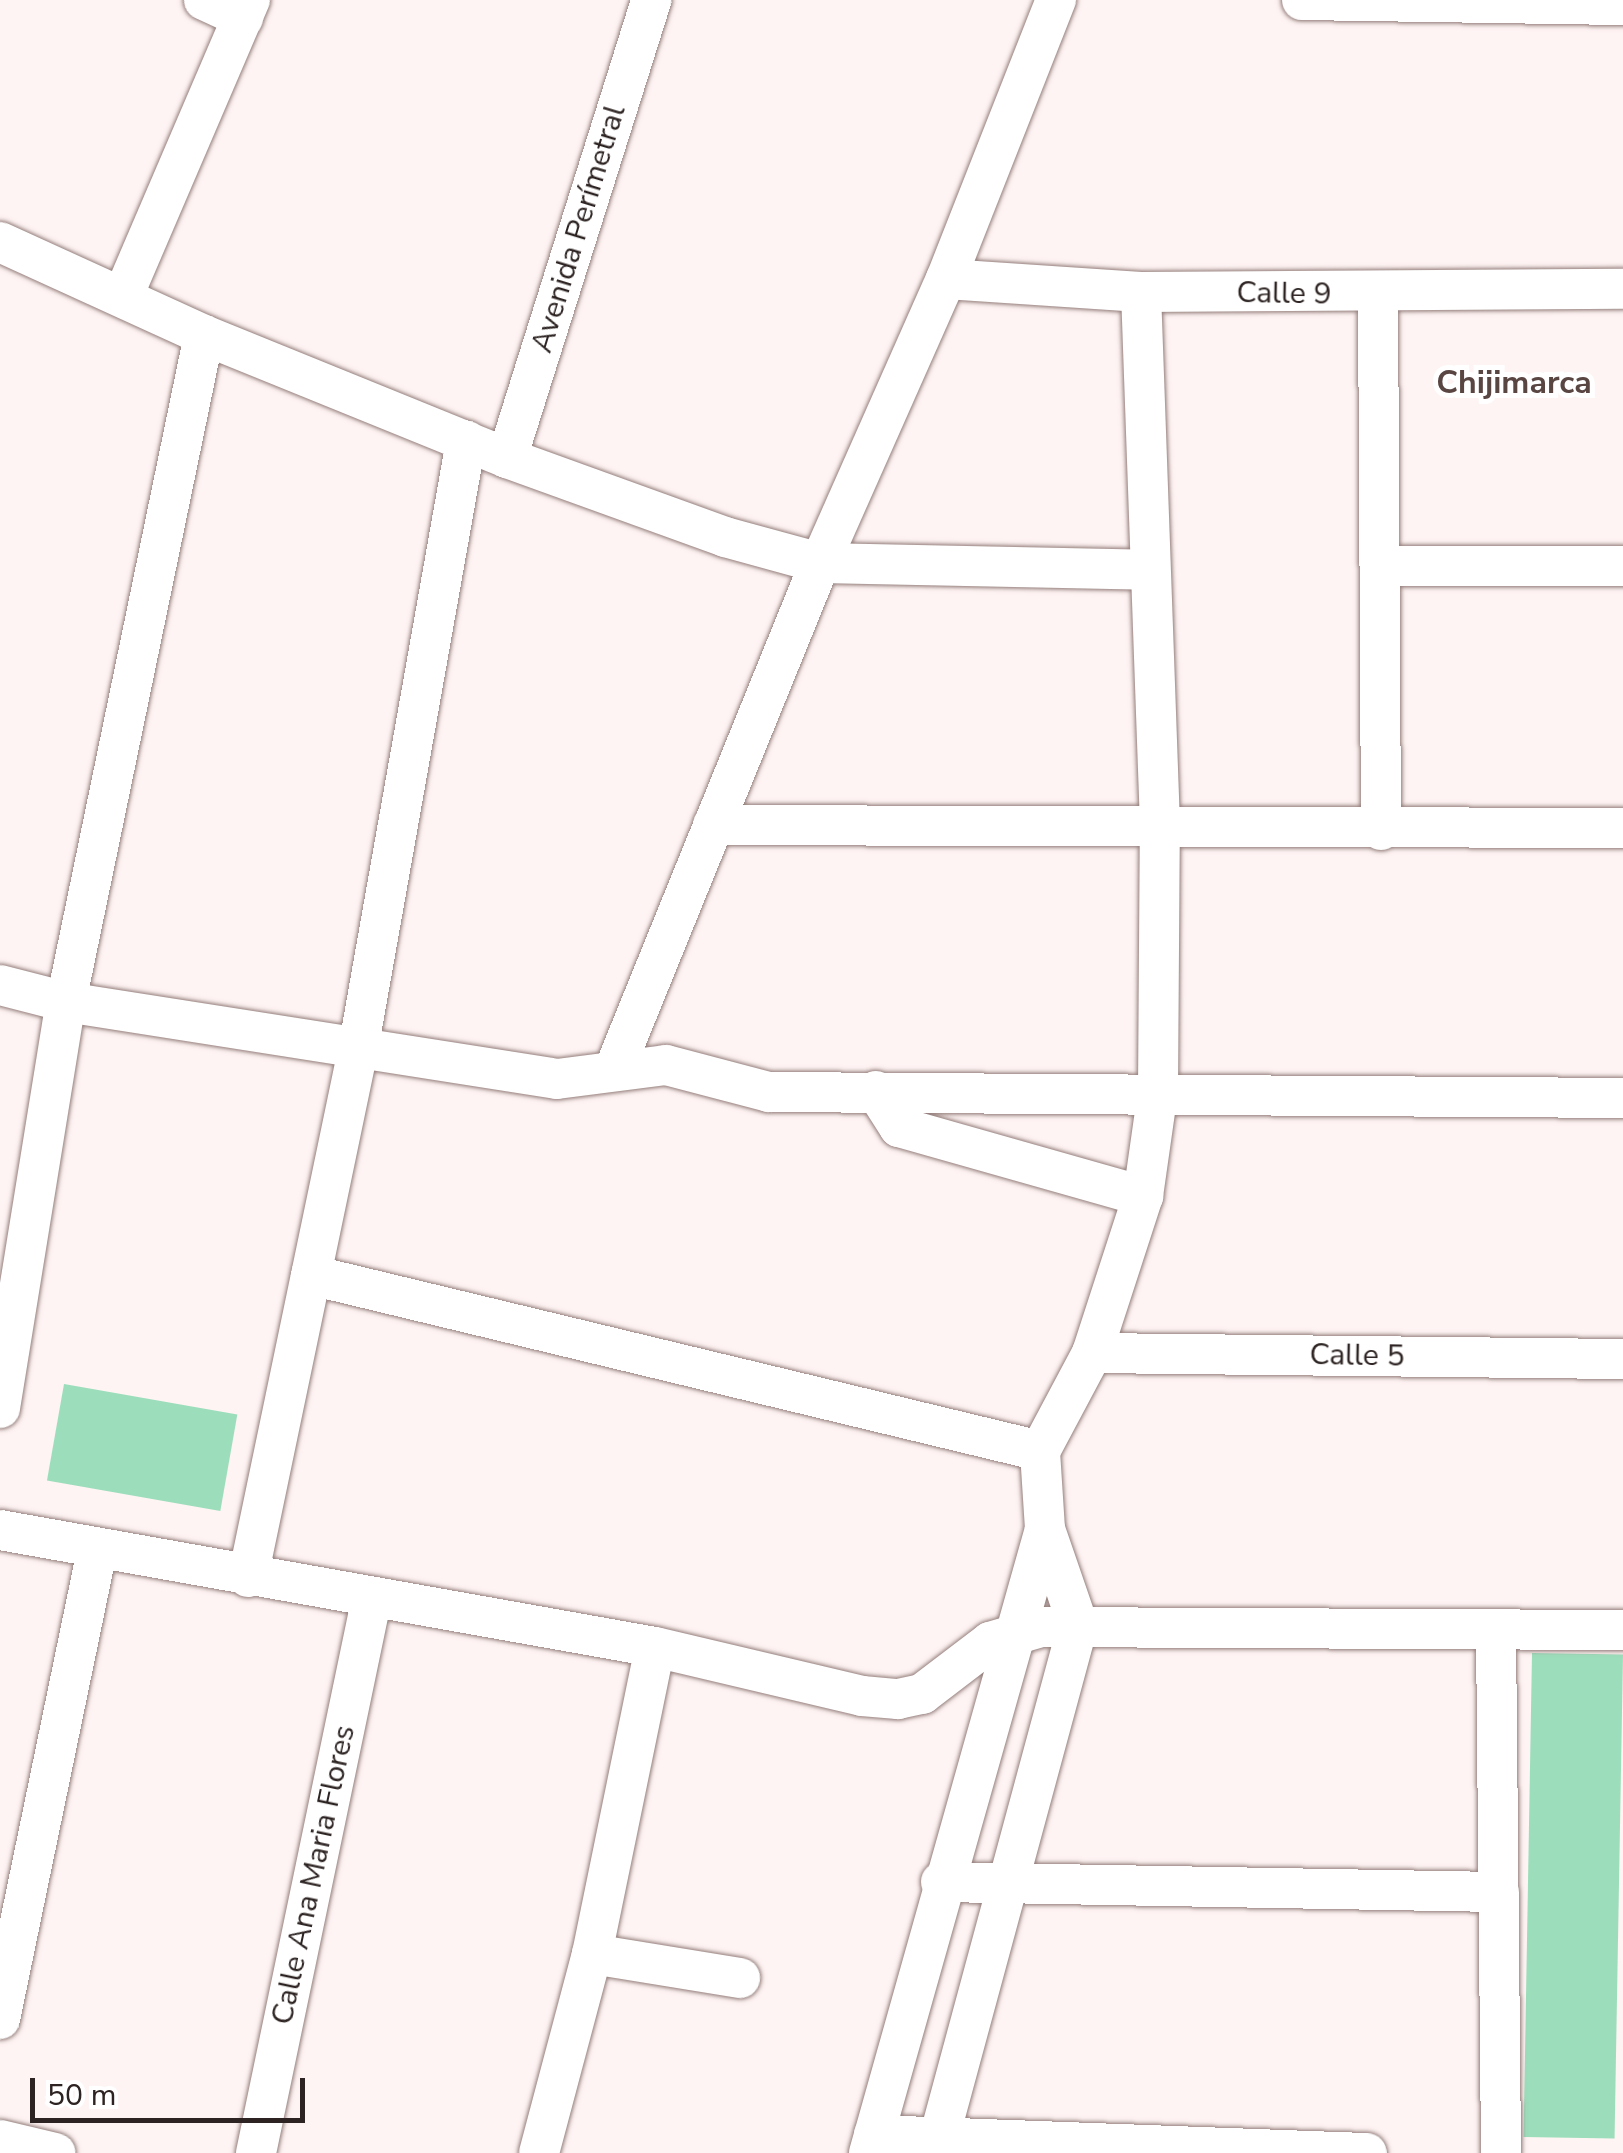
<!DOCTYPE html>
<html>
<head>
<meta charset="utf-8">
<style>
	body { margin:0 }
	#map { position:relative; width:1623px; height:2153px; overflow:hidden; background:#fef4f3; font-family:"Nunito Sans",sans-serif }
	div>[style] { position:absolute }
	.green>* { inset:0; background:#9cddbb; transform-origin:0 0 }
	.roads { filter:drop-shadow(0 0 2px #947e7b) drop-shadow(0 0 2px #947e7b) }
	.minor>* { height:40px; margin:-20px; padding:0 20px; transform-origin:20px; border-radius:20px; background:#fff }
	span { translate:-50% -50%; white-space:nowrap; text-align:center; line-height:1.15; -webkit-text-stroke:10px #fff; paint-order:stroke }
	.street-label { font-size:30px; color:#2c2322 }
	.neighbourhood-label { font-size:32px; color:#594542; font-weight:700 }
	.scale { position:absolute; left:30px; top:2078px; width:275px; height:45px; box-sizing:border-box; border:5px solid #2c2322; border-top:0; padding-left:12px; font-size:30px; line-height:35px; white-space:nowrap; color:#2c2322; -webkit-text-stroke:8px #fff; paint-order:stroke }
</style>
</head>
<body>
<div id="map">
	<div class="green">
		<div style="left:64px;top:1384px;width:176px;height:98px;rotate:10deg"></div>
		<div style="left:1532px;top:1653px;width:91px;height:484px;rotate:1deg"></div>
	</div>
	<div class="roads">
		<div class="minor">
			<div style="left:204px;top:0;width:43px;rotate:24.8deg"></div>
			<div style="left:1302px;top:0;width:321px;rotate:0.9deg"></div>
			<div style="left:0;top:242px;width:224px;rotate:24.5deg"></div>
			<div style="left:204px;top:335px;width:327px;rotate:22.1deg"></div>
			<div style="left:507px;top:458px;width:232px;rotate:19.9deg"></div>
			<div style="left:725px;top:537px;width:98px;rotate:15.3deg"></div>
			<div style="left:820px;top:563px;width:328px;rotate:1.2deg"></div>
			<div style="left:946px;top:279px;width:195px;rotate:3.8deg"></div>
			<div style="left:1141px;top:292px;width:482px;rotate:-0.4deg"></div>
			<div style="left:1378px;top:295px;width:535px;rotate:89.68deg"></div>
			<div style="left:123px;top:296px;width:322px;rotate:-66.8deg"></div>
			<div style="left:507px;top:458px;width:480px;rotate:-72.5deg"></div>
			<div style="left:1383px;top:566px;width:240px"></div>
			<div style="left:713px;top:825px;width:910px;rotate:0.19deg"></div>
			<div style="left:0;top:985px;width:68px;rotate:14.4deg"></div>
			<div style="left:66px;top:1002px;width:497px;rotate:8.9deg"></div>
			<div style="left:557px;top:1079px;width:110px;rotate:-7.3deg"></div>
			<div style="left:666px;top:1065px;width:106px;rotate:14.7deg"></div>
			<div style="left:769px;top:1092px;width:854px;rotate:0.4deg"></div>
			<div style="left:614px;top:1070px;width:547px;rotate:-67.89deg"></div>
			<div style="left:820px;top:563px;width:311px;rotate:-66.1deg"></div>
			<div style="left:946px;top:279px;width:300px;rotate:-68.5deg"></div>
			<div style="left:876px;top:1091px;width:43px;rotate:57.4deg"></div>
			<div style="left:899px;top:1127px;width:254px;rotate:15.8deg"></div>
			<div style="left:311px;top:1275px;width:750px;rotate:13.57deg"></div>
			<div style="left:1092px;top:1353px;width:531px;rotate:0.65deg"></div>
			<div style="left:0;top:1408px;width:411px;rotate:-80.8deg"></div>
			<div style="left:66px;top:1002px;width:681px;rotate:-78.31deg"></div>
			<div style="left:0;top:1530px;width:665px;rotate:10.13deg"></div>
			<div style="left:655px;top:1647px;width:213px;rotate:13.3deg"></div>
			<div style="left:862px;top:1696px;width:36px;rotate:5deg"></div>
			<div style="left:898px;top:1699px;width:25px;rotate:-12deg"></div>
			<div style="left:922px;top:1694px;width:86px;rotate:-37.4deg"></div>
			<div style="left:990px;top:1642px;width:53px;rotate:-16.4deg"></div>
			<div style="left:1041px;top:1627px;width:582px;rotate:0.3deg"></div>
			<div style="left:248px;top:1577px;width:538px;rotate:-78.21deg"></div>
			<div style="left:358px;top:1050px;width:619px;rotate:-79.94deg"></div>
			<div style="left:1496px;top:1630px;width:523px;rotate:89.45deg"></div>
			<div style="left:941px;top:1882px;width:558px;rotate:1.03deg"></div>
			<div style="left:592px;top:1954px;width:150px;rotate:9.2deg"></div>
			<div style="left:0;top:2019px;width:480px;rotate:-78.3deg"></div>
			<div style="left:874px;top:2135px;width:493px;rotate:2.1deg"></div>
			<div style="left:0;top:2140px;width:57px;rotate:13.3deg"></div>
			<div style="left:256px;top:2153px;width:568px;rotate:-78.22deg"></div>
			<div style="left:539px;top:2153px;width:206px;rotate:-75.1deg"></div>
			<div style="left:592px;top:1954px;width:313px;rotate:-78.4deg"></div>
			<div style="left:869px;top:2153px;width:648px;rotate:-74.25deg"></div>
			<div style="left:935px;top:2153px;width:547px;rotate:-74.85deg"></div>
			<div style="left:1078px;top:1625px;width:102px;rotate:-109deg"></div>
			<div style="left:1045px;top:1529px;width:78px;rotate:-93.7deg"></div>
			<div style="left:1040px;top:1451px;width:111px;rotate:-62deg"></div>
			<div style="left:1092px;top:1353px;width:165px;rotate:-72deg"></div>
			<div style="left:1143px;top:1196px;width:106px;rotate:-81.9deg"></div>
			<div style="left:1158px;top:1091px;width:266px;rotate:-89.6deg"></div>
			<div style="left:1160px;top:825px;width:533px;rotate:-92.04deg"></div>
		</div>
	</div>
	<div class="street-label">
		<span style="left:579px;top:229px;rotate:-73deg">Avenida Perímetral</span>
		<span style="left:1284px;top:294px;rotate:1deg">Calle 9</span>
		<span style="left:1357px;top:1356px;rotate:1deg">Calle 5</span>
		<span style="left:314px;top:1875px;rotate:-78deg">Calle Ana Maria Flores</span>
	</div>
	<div class="neighbourhood-label">
		<span style="left:1514px;top:383px">Chijimarca</span>
	</div>
	<div class="scale">50 m</div>
</div>
</body>
</html>
